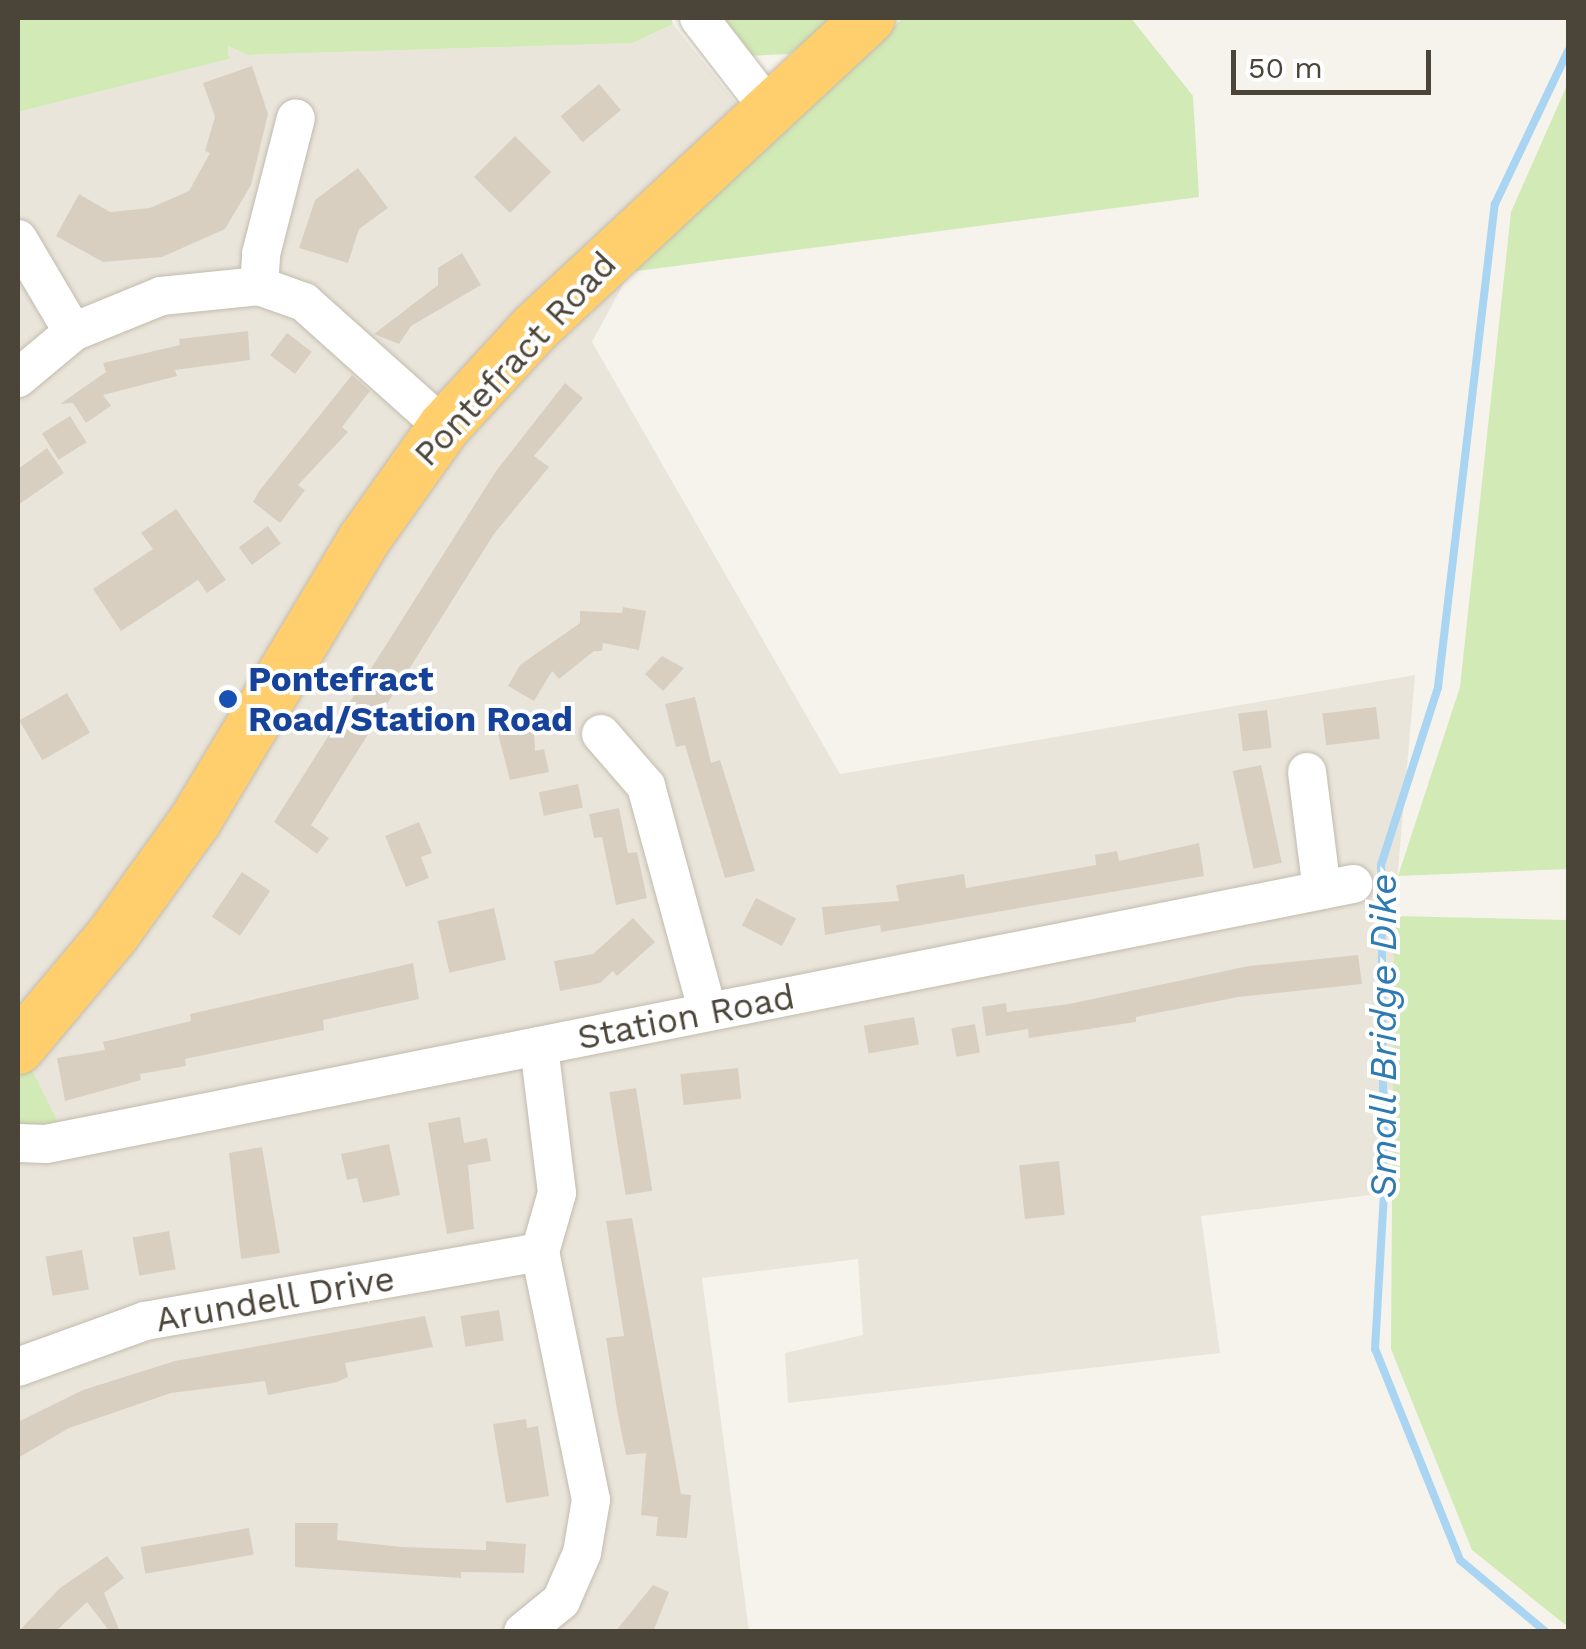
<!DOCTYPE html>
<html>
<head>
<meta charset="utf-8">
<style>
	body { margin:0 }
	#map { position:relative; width:1586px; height:1649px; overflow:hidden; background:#f6f3ec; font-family:"Work Sans",sans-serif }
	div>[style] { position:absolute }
	.residential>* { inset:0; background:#eae5da }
	.green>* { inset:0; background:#d2eab5 }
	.stream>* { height:8px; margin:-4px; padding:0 4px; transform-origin:4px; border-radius:4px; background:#a9d4f2 }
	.building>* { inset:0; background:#d8cfc1; transform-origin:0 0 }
	.roads { filter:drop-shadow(0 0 2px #c2bbae) drop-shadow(0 0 2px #c2bbae) }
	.minor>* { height:38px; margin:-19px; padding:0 19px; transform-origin:19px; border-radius:19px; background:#fff }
	.highway>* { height:52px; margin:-26px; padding:0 26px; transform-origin:26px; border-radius:26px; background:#ffcf6e }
	.dots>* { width:28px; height:28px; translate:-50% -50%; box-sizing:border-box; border:5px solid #fff; border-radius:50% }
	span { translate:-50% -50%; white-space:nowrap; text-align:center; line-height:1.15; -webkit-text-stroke:8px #fff; paint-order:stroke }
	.street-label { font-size:35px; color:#4b4439 }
	.transit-label { font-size:35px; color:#164399; font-weight:700 }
	.left { translate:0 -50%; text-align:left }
	.water-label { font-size:38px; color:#2e7ab2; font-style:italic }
	.frame { position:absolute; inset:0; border:20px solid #4b4439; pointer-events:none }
	.scale { position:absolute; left:1231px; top:50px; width:200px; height:45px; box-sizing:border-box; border:5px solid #4b4439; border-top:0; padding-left:12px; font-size:30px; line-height:35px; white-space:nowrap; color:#4b4439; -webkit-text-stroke:8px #fff; paint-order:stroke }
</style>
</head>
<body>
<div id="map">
	<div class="residential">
		<div style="clip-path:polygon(673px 24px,768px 143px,630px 272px,592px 342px,840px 774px,1415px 675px,1394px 916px,1392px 1200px,1370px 1195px,1201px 1216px,1220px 1353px,788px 1403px,785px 1353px,863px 1335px,858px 1259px,702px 1278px,749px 1631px,18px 1632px,18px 112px,229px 59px,228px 46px,249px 55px,633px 43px)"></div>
	</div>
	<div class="green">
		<div style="clip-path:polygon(18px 18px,671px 18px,673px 24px,633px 43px,248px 55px,228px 46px,229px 59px,18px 112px)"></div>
		<div style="clip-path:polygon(724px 18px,839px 18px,789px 54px,749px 56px)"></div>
		<div style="clip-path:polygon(903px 18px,1131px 18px,1193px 96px,1199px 197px,630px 272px)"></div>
		<div style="clip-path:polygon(1568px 83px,1568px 869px,1398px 876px,1460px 687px,1511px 212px)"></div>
		<div style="clip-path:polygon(1394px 916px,1568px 920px,1568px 1627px,1472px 1550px,1391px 1349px)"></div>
		<div style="clip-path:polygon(29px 1065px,55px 1116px,58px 1125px,18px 1125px,18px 1077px)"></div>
	</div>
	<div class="stream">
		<div style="left:1546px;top:1632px;width:112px;rotate:-140.1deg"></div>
		<div style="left:1460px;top:1560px;width:227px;rotate:-111.9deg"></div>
		<div style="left:1375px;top:1349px;width:155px;rotate:-86.7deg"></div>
		<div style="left:1384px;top:1194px;width:329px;rotate:-90.5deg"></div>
		<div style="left:1381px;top:865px;width:187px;rotate:-72.2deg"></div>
		<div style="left:1438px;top:687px;width:486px;rotate:-83.3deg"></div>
		<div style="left:1495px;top:204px;width:170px;rotate:-64.5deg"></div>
	</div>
	<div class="building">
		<div style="clip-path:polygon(252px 66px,268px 114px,251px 185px,225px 229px,162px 257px,103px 262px,56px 236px,79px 194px,110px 212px,150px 208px,189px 191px,210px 153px,205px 151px,215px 117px,203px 83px)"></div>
		<div style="left:599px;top:84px;width:34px;height:50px;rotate:50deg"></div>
		<div style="left:515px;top:136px;width:51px;height:58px;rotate:45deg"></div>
		<div style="clip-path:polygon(358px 168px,388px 208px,359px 229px,348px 263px,299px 248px,315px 200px)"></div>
		<div style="clip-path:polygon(462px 253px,481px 285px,411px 326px,399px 344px,374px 334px,438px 285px,438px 268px)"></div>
		<div style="clip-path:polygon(248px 331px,250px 360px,175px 370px,177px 376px,103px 395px,111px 406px,86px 423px,73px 403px,60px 404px,106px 372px,103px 363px,180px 345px,179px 339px)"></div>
		<div style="left:287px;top:333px;width:31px;height:28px;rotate:37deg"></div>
		<div style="clip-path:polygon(352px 375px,370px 391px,342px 427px,348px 432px,298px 485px,305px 490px,280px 523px,253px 502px,259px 491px)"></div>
		<div style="clip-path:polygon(565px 383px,583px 398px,534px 456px,549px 467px,494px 534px,311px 825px,329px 838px,317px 854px,274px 822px,496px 471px)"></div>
		<div style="left:70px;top:416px;width:31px;height:33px;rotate:58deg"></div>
		<div style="clip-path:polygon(47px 448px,64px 473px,18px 505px,18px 469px)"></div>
		<div style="clip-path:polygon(176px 509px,226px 580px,207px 593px,198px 580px,121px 631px,93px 589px,153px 549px,141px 533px)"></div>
		<div style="left:268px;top:526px;width:22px;height:36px;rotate:54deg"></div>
		<div style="clip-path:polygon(623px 607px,646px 611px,639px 650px,603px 643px,602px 651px,594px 651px,559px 679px,552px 671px,534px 701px,508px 686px,520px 665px,580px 623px,580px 611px,622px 613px)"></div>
		<div style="clip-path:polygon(662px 656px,684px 668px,663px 691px,645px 674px)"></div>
		<div style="left:67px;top:693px;width:46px;height:55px;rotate:60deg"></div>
		<div style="clip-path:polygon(695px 697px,711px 763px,720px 760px,755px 871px,725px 878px,685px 745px,676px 747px,665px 704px)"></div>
		<div style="left:1376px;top:707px;width:32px;height:54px;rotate:83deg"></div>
		<div style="left:1267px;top:710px;width:38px;height:29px;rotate:83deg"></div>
		<div style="clip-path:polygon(533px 716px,535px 751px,544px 749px,549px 772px,510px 780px,494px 718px)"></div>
		<div style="left:1261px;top:765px;width:100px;height:29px;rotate:78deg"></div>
		<div style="left:578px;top:784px;width:24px;height:40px;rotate:78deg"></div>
		<div style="clip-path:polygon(619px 808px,628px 853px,637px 852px,647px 898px,616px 905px,602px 837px,594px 838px,589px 814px)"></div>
		<div style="clip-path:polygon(419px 822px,432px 853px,421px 857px,429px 878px,406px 887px,385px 836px)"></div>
		<div style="clip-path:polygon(1199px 843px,1204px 876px,881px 932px,880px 925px,825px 935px,822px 907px,899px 901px,896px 885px,964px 874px,966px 888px,1096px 865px,1095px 855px,1117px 851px,1119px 861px)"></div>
		<div style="left:242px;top:872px;width:34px;height:54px;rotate:34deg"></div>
		<div style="left:756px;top:898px;width:45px;height:31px;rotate:27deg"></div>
		<div style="left:494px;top:908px;width:53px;height:58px;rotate:77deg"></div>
		<div style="clip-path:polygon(633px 918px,655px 942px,617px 976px,613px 971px,600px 983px,560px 991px,554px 961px,593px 954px)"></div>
		<div style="clip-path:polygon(1358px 955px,1362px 984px,1238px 997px,1136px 1017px,1136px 1022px,1029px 1038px,1028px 1029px,986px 1036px,982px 1007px,1006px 1003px,1007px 1012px,1069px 1004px,1249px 966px)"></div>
		<div style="clip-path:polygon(413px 963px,419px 999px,323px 1020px,324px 1030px,185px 1059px,186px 1066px,140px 1074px,141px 1080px,65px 1101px,57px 1058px,105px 1050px,103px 1042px,191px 1021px,190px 1014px)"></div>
		<div style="left:914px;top:1017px;width:28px;height:51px;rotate:80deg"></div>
		<div style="left:975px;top:1024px;width:29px;height:24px;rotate:80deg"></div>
		<div style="left:738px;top:1068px;width:31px;height:58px;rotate:84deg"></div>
		<div style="left:636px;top:1088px;width:104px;height:27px;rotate:81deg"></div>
		<div style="clip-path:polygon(460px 1117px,464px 1143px,487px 1138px,491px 1161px,468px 1165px,474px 1229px,447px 1234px,428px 1123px)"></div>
		<div style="clip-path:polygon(389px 1144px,400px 1195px,363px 1203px,357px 1178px,347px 1180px,341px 1154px)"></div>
		<div style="clip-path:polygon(262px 1147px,280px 1253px,241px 1259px,229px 1153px)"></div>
		<div style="left:1059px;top:1161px;width:54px;height:40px;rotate:84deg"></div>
		<div style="clip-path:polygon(632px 1218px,681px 1494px,691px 1495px,687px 1538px,656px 1536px,658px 1517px,641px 1515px,646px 1453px,626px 1455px,617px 1410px,606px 1338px,624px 1336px,606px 1221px)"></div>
		<div style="left:169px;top:1231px;width:39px;height:37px;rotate:80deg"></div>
		<div style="left:82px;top:1250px;width:40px;height:37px;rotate:80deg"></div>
		<div style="left:499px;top:1310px;width:31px;height:39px;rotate:81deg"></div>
		<div style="clip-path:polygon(425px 1316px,433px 1347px,345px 1363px,348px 1377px,337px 1382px,268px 1395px,265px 1381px,171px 1393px,69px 1428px,18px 1458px,18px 1422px,83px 1390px,175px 1361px)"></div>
		<div style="clip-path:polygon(526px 1419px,527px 1428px,538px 1426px,549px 1496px,506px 1503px,493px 1424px)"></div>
		<div style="clip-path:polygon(295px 1523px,338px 1523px,337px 1540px,402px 1547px,486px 1550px,486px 1541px,526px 1544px,524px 1573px,461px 1572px,461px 1578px,295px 1567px)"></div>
		<div style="left:249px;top:1528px;width:27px;height:110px;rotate:80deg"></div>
		<div style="clip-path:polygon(107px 1556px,124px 1578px,104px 1593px,120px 1632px,110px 1632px,87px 1602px,55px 1632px,18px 1632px,60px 1588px)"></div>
		<div style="clip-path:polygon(653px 1585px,669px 1592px,653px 1632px,615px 1632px)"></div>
	</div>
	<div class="roads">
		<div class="minor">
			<div style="left:699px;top:18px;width:95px;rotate:52.3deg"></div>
			<div style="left:18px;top:239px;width:108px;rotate:59.4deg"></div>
			<div style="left:259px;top:286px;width:32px;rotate:-86deg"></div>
			<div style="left:261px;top:254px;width:140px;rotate:-75.6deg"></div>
			<div style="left:18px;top:378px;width:72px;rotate:-39.9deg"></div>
			<div style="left:73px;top:332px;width:95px;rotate:-22.2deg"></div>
			<div style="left:161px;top:296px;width:99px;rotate:-5.8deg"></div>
			<div style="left:259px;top:286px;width:48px;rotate:19.6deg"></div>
			<div style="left:304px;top:302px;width:188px;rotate:41.8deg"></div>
			<div style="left:601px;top:734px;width:69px;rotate:49.1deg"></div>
			<div style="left:646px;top:786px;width:234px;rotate:74.7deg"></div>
			<div style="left:1307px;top:772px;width:119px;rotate:82.8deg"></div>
			<div style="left:18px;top:1143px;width:28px;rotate:2deg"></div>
			<div style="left:46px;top:1144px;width:1333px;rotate:-11.25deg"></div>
			<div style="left:18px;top:1367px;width:135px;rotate:-19.9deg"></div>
			<div style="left:145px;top:1321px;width:401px;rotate:-9.9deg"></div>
			<div style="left:523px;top:1632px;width:49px;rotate:-39.2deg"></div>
			<div style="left:561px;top:1601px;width:52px;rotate:-66.4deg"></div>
			<div style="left:582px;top:1553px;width:54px;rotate:-80.4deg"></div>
			<div style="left:591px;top:1500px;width:253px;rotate:-101.6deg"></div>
			<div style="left:540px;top:1252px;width:61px;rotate:-73.9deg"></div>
			<div style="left:557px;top:1193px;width:148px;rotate:-97deg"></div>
		</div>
		<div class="highway">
			<div style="left:18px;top:1048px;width:146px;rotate:-50deg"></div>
			<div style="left:112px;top:936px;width:142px;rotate:-54.2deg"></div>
			<div style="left:195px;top:821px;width:327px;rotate:-59deg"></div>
			<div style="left:363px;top:541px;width:140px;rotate:-54.6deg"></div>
			<div style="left:444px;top:427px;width:134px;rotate:-47.4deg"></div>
			<div style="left:535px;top:328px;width:456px;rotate:-42.9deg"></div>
		</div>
	</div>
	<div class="dots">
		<div style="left:228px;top:699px;background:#1a4fb4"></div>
	</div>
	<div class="street-label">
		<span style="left:515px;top:359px;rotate:-47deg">Pontefract Road</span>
		<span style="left:686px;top:1017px;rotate:-11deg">Station Road</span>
		<span style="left:275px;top:1299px;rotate:-10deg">Arundell Drive</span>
	</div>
	<div class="transit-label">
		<span class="left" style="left:248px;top:699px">Pontefract<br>Road/Station Road</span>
	</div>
	<div class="water-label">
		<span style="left:1384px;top:1036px;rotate:-90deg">Small Bridge Dike</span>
	</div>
	<div class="frame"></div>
	<div class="scale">50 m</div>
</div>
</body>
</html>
